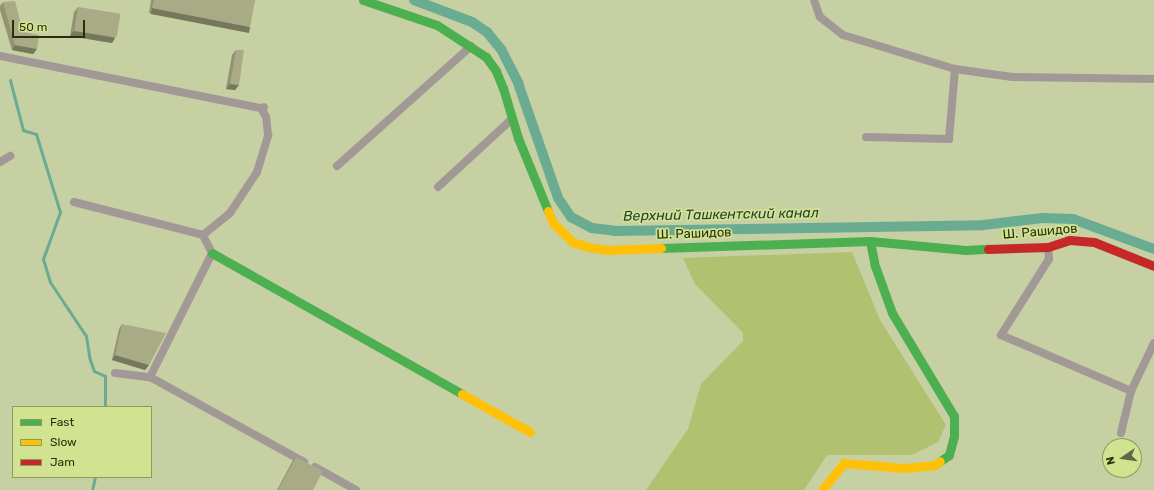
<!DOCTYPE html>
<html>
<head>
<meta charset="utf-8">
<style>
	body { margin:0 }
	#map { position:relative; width:1154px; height:490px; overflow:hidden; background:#c6d0a3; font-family:Rubik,sans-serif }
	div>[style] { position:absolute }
	.green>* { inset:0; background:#b1c16f }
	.stream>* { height:3px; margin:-1.5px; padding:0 1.5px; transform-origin:1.5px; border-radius:1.5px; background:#6aac92 }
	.canal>* { height:10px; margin:-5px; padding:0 5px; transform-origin:5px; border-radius:5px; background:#6aac92 }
	.street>* { height:8px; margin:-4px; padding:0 4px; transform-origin:4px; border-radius:4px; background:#a29895 }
	.fast>* { height:9px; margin:-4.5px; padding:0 4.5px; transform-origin:4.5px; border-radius:4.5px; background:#4caf50 }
	.slow>* { height:9px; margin:-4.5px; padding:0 4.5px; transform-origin:4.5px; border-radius:4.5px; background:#ffc107 }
	.jam>* { height:9px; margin:-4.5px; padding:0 4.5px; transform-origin:4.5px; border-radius:4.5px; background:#c62828 }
	.wall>* { inset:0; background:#919373 }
	.shaded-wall>* { inset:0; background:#76785e; transform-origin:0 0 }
	.building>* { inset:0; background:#a9ab86; transform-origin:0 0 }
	span { translate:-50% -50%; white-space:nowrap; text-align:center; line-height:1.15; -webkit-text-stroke:3.5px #d1e390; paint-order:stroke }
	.street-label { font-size:13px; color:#292f0d }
	.water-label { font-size:14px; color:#24403a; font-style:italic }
	.legend { position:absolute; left:12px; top:406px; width:140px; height:72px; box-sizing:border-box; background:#d1e390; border:1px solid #8e9b5c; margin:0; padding:5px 7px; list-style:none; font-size:12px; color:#292f0d }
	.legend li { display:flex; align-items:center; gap:8px; height:20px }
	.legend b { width:20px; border:1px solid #8e9b5c }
	.north { position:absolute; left:1102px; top:438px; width:40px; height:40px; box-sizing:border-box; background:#d1e390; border:1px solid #8e9b5c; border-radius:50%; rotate:257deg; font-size:11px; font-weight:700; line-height:16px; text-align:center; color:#292f0d }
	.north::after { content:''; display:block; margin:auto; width:14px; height:18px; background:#606742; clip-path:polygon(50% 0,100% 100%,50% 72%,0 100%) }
	.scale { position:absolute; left:12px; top:20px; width:73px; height:18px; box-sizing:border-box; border:2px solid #292f0d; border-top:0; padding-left:5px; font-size:12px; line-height:14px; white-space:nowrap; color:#292f0d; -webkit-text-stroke:3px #d1e390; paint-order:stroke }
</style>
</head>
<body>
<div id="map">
	<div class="green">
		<div style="clip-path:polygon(852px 252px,880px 320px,946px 425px,938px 442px,912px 455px,827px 455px,804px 490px,646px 490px,688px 429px,701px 384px,743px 341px,743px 333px,695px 284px,683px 258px)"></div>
	</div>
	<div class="stream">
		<div style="left:10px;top:80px;width:52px;rotate:75.4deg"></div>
		<div style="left:23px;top:130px;width:14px;rotate:17deg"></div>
		<div style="left:36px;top:134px;width:82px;rotate:72.9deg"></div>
		<div style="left:60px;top:212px;width:50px;rotate:109.9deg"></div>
		<div style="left:43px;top:259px;width:24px;rotate:73deg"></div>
		<div style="left:50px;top:282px;width:65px;rotate:56.3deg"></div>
		<div style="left:86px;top:336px;width:24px;rotate:81deg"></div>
		<div style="left:90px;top:360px;width:12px;rotate:70deg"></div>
		<div style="left:94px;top:371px;width:12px;rotate:24deg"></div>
		<div style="left:105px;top:376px;width:31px;rotate:90deg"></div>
		<div style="left:92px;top:490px;width:13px;rotate:-77deg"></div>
	</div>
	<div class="canal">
		<div style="left:414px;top:0;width:62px;rotate:20.8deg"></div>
		<div style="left:472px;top:22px;width:18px;rotate:34deg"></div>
		<div style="left:487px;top:32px;width:22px;rotate:51deg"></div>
		<div style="left:501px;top:49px;width:38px;rotate:63deg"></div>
		<div style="left:518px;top:83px;width:122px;rotate:70.8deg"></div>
		<div style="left:558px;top:198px;width:23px;rotate:56deg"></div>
		<div style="left:571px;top:217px;width:24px;rotate:28deg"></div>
		<div style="left:592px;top:228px;width:23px;rotate:7deg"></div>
		<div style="left:615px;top:231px;width:368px;rotate:-0.9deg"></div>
		<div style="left:983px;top:225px;width:60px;rotate:-6.7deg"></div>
		<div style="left:1043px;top:218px;width:30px;rotate:2deg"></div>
		<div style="left:1073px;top:219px;width:86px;rotate:20.3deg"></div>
	</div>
	<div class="street">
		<div style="left:814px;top:0;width:18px;rotate:71deg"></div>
		<div style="left:820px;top:17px;width:29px;rotate:38deg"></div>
		<div style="left:843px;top:35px;width:117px;rotate:16.9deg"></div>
		<div style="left:955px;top:69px;width:58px;rotate:8deg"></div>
		<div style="left:1012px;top:77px;width:142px;rotate:0.8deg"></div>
		<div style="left:0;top:56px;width:266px;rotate:11.3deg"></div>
		<div style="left:866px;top:137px;width:83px;rotate:1.4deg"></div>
		<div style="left:949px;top:139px;width:70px;rotate:-85.1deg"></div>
		<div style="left:0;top:162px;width:12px;rotate:-31deg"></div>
		<div style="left:337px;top:166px;width:180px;rotate:-41.8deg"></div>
		<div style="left:438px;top:187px;width:100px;rotate:-42.6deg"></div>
		<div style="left:74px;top:202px;width:133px;rotate:14.3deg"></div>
		<div style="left:1048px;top:247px;width:12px;rotate:85deg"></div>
		<div style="left:1049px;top:259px;width:90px;rotate:122.3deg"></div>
		<div style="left:1001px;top:335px;width:142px;rotate:23.3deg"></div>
		<div style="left:115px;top:373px;width:35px;rotate:7deg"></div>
		<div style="left:150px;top:377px;width:176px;rotate:28.9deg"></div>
		<div style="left:150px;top:377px;width:139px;rotate:-63.4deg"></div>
		<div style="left:212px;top:253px;width:20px;rotate:-117deg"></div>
		<div style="left:203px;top:235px;width:35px;rotate:-39deg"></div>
		<div style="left:230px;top:213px;width:49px;rotate:-56.6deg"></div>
		<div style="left:257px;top:172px;width:39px;rotate:-73deg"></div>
		<div style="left:268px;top:135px;width:18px;rotate:-96deg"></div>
		<div style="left:266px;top:117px;width:10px;rotate:-119deg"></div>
		<div style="left:261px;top:108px;width:3px;rotate:-18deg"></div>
		<div style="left:1121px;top:433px;width:43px;rotate:-76.6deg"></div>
		<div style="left:1131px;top:391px;width:53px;rotate:-64.4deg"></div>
		<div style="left:315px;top:467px;width:47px;rotate:29.3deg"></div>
	</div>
	<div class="fast">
		<div style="left:363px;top:0;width:78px;rotate:18.7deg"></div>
		<div style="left:437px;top:25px;width:59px;rotate:33.1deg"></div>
		<div style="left:486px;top:57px;width:17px;rotate:54deg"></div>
		<div style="left:496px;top:71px;width:18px;rotate:68deg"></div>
		<div style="left:503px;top:88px;width:52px;rotate:73.3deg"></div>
		<div style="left:518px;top:138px;width:79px;rotate:67.7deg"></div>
		<div style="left:870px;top:241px;width:25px;rotate:79deg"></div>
		<div style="left:875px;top:266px;width:50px;rotate:70.1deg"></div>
		<div style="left:892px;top:313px;width:120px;rotate:59deg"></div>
		<div style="left:954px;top:416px;width:20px;rotate:90deg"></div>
		<div style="left:954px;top:436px;width:20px;rotate:105deg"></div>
		<div style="left:949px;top:455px;width:11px;rotate:146deg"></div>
		<div style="left:661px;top:248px;width:209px;rotate:-1.9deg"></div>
		<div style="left:870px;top:241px;width:96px;rotate:5.4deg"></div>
		<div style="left:966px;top:250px;width:22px;rotate:-3deg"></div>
		<div style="left:212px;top:253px;width:287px;rotate:29.4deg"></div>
	</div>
	<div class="slow">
		<div style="left:548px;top:211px;width:13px;rotate:67deg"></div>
		<div style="left:553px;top:223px;width:28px;rotate:44deg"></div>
		<div style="left:573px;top:242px;width:16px;rotate:18deg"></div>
		<div style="left:588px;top:247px;width:18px;rotate:9deg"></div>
		<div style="left:606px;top:250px;width:55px;rotate:-2.1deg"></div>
		<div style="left:462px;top:394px;width:78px;rotate:29.2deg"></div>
		<div style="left:822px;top:490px;width:35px;rotate:-51deg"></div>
		<div style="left:844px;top:463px;width:59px;rotate:4.8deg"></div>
		<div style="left:903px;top:468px;width:32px;rotate:-5deg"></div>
		<div style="left:935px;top:465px;width:6px;rotate:-39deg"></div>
	</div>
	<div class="jam">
		<div style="left:988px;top:249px;width:60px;rotate:-1.9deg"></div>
		<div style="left:1048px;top:247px;width:23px;rotate:-18deg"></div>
		<div style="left:1070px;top:240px;width:24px;rotate:5deg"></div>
		<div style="left:1094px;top:242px;width:65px;rotate:21.8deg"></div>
	</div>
	<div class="wall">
		<div style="clip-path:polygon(151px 0,255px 0,247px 32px,149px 13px)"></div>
		<div style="clip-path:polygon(3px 2px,23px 32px,37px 49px,33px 54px,12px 50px,0 10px,0 6px)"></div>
		<div style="clip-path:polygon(78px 7px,115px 38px,112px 43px,70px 36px,74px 12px)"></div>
		<div style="clip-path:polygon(236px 50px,239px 85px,235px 90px,226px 89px,232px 55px)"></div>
		<div style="clip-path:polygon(122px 324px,149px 365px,145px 370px,112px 360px,119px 329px)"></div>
		<div style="clip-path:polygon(296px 457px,313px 490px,277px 490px,292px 462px)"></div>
	</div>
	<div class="shaded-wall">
		<div style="left:152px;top:8px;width:100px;height:6px;rotate:11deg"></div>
		<div style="clip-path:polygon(74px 31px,115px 38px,112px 43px,70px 36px)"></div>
		<div style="clip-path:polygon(15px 45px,37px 49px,33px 54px,12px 50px)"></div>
		<div style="clip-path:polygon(230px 84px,239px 85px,235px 90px,226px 89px)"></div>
		<div style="clip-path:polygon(115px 355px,149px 365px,145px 370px,112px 360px)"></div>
	</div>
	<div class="building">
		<div style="clip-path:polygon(154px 0,255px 0,250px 27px,152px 8px)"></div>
		<div style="clip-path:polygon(15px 1px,23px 32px,39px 35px,37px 49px,15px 45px,3px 2px)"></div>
		<div style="left:78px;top:7px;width:43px;height:24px;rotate:9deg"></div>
		<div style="clip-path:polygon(236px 50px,244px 50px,239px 85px,230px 84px)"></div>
		<div style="clip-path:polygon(122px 324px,166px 333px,149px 365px,115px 355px)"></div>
		<div style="clip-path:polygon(296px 457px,323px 471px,313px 490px,278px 490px)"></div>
	</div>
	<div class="street-label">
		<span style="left:1040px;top:232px;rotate:-5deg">Ш. Рашидов</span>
		<span style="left:694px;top:234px;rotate:-2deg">Ш. Рашидов</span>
	</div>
	<div class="water-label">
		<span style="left:721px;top:215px;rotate:-1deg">Верхний Ташкентский канал</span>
	</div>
	<ul class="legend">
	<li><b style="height:5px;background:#4caf50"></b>Fast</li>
	<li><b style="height:5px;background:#ffc107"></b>Slow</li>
	<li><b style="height:5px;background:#c62828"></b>Jam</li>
	</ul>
	<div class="north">N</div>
	<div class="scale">50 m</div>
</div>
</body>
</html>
